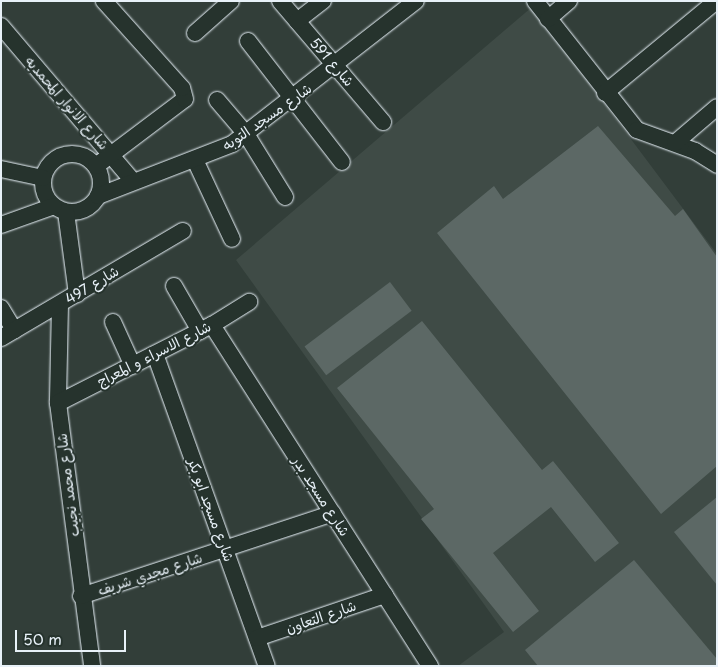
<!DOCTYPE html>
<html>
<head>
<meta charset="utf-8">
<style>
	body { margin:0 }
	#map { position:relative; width:718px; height:667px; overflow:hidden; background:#323e39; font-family:"Playpen Sans","Playpen Sans Arabic",sans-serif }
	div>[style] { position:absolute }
	.built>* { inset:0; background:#3f4b46 }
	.building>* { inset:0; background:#5c6865; transform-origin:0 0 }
	.roads { filter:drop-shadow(0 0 1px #e8f1f8) drop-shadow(0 0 1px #e8f1f8) }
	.street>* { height:16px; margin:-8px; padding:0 8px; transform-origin:8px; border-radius:8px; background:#26332d }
	.street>.ring { margin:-8px; padding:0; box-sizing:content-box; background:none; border:16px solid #26332d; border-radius:50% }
	span { translate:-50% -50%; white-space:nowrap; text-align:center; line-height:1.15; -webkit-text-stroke:4px #26332d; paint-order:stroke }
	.street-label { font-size:14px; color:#e8f1f8 }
	.frame { position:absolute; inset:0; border:2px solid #e8f1f8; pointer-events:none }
	.scale { position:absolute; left:15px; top:630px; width:111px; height:22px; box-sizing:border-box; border:2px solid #e8f1f8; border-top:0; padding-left:6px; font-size:15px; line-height:18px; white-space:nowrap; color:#e8f1f8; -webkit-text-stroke:4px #26332d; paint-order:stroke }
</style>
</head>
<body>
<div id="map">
	<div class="built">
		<div style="clip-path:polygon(532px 7px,717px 254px,717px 666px,458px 666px,504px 632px,236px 260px)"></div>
	</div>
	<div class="building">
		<div style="clip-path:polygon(598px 126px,675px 216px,683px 209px,717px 257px,717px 466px,661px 514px,437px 233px,494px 186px,503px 199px)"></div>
		<div style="left:390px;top:282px;width:36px;height:107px;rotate:53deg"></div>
		<div style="clip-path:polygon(422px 321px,542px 470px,553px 461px,619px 543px,595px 562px,551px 507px,493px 553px,539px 611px,513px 632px,421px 519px,434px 509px,337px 388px)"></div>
		<div style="clip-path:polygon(717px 497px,717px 585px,674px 532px)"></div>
		<div style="clip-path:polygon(634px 560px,717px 659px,717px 666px,538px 666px,525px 650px)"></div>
	</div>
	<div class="roads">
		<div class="street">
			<div style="left:280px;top:1px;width:159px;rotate:49.6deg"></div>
			<div style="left:535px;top:1px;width:164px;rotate:51.7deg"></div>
			<div style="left:637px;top:130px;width:62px;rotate:19.9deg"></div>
			<div style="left:695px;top:151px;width:26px;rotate:32deg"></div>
			<div style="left:548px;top:19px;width:28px;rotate:-41deg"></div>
			<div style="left:297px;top:21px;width:33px;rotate:-38deg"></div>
			<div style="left:1px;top:26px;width:202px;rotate:49.6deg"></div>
			<div style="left:195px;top:33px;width:48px;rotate:-41.6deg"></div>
			<div style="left:248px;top:41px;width:153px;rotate:52.2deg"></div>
			<div style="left:605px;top:93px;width:143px;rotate:-39.6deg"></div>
			<div style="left:217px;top:100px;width:45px;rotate:49.5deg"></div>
			<div style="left:246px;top:134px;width:74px;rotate:58.2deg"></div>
			<div style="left:675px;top:143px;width:55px;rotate:-40.6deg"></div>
			<div class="ring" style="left:43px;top:154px;width:42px;height:42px"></div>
			<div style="left:195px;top:160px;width:87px;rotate:64.9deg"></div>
			<div style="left:96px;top:166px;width:111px;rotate:-37deg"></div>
			<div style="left:185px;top:99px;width:11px;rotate:-105deg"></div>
			<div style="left:182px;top:88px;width:117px;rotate:-131.9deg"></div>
			<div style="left:1px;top:169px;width:43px;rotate:12.1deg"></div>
			<div style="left:98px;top:196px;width:144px;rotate:-21.2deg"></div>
			<div style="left:232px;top:144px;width:233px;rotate:-37.9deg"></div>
			<div style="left:66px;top:212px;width:83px;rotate:82.4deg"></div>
			<div style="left:1px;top:225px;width:56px;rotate:-19.7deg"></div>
			<div style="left:174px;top:286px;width:52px;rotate:60deg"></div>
			<div style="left:60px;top:304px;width:99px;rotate:91.2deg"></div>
			<div style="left:58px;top:403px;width:265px;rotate:82.6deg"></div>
			<div style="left:1px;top:308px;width:26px;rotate:59deg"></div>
			<div style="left:113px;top:322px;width:48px;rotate:65.6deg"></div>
			<div style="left:212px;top:325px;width:405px;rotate:57.4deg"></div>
			<div style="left:1px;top:338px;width:211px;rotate:-30.5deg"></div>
			<div style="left:155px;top:354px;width:331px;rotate:70.3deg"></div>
			<div style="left:58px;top:403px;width:173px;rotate:-26.9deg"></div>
			<div style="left:212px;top:325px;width:44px;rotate:-31.9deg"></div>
			<div style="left:81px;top:596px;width:265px;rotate:-18.2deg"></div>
			<div style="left:257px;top:638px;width:135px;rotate:-18.6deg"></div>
		</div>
	</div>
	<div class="street-label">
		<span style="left:332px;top:62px;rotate:49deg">شارع 591</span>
		<span style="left:67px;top:103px;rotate:49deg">شارع الانوار المحمديه</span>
		<span style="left:267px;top:117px;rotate:-35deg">شارع مسجد التوبه</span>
		<span style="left:92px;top:285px;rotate:-31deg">شارع 497</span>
		<span style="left:154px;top:354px;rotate:-27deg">شارع الاسراء و المعراج</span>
		<span style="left:68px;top:485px;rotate:-97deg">شارع محمد نجيب</span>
		<span style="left:321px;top:496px;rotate:57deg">شارع مسجد بدر</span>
		<span style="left:211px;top:510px;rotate:70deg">شارع مسجد ابو بكر</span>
		<span style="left:150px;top:574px;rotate:-18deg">شارع مجدي شريف</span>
		<span style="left:321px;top:617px;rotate:-19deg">شارع التعاون</span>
	</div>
	<div class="frame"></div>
	<div class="scale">50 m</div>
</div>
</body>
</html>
